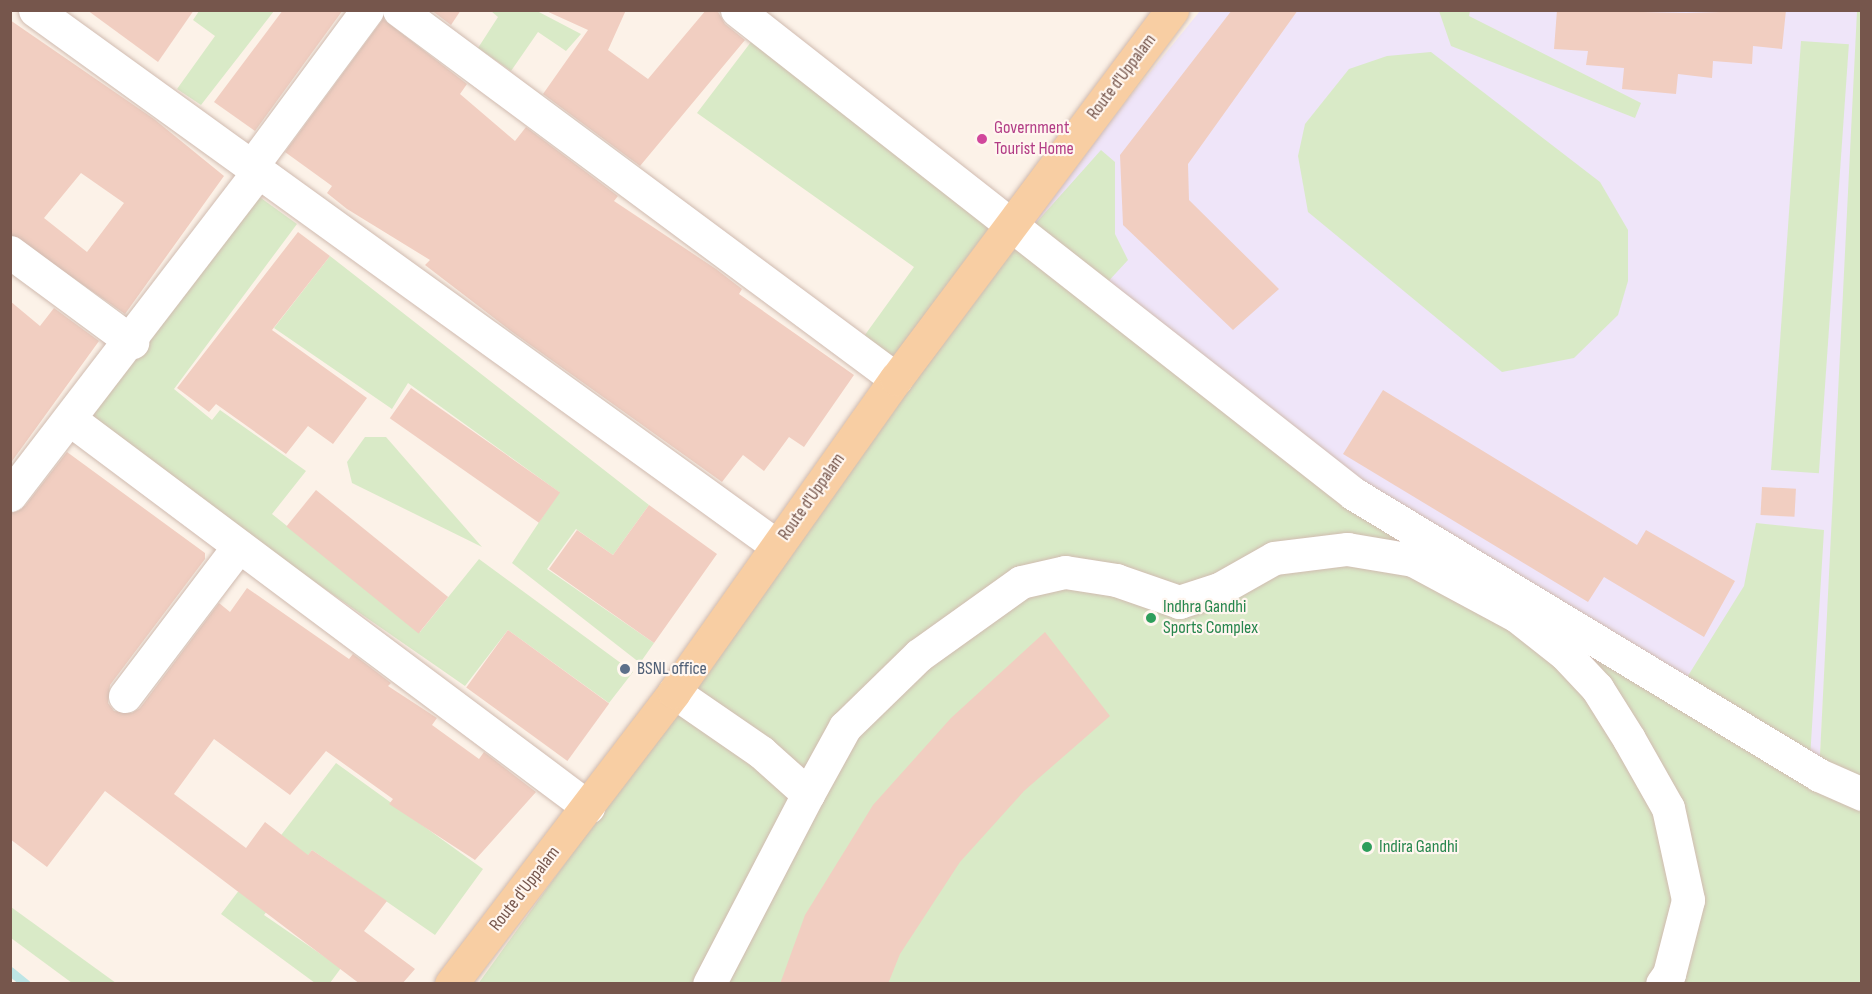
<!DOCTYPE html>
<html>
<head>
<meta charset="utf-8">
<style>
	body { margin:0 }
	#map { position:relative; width:1872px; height:994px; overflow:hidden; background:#fcf2e8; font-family:"Sofia Sans Condensed",sans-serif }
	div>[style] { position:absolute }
	.education>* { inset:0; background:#efe5f9 }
	.green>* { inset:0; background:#d9eac7; transform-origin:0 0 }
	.stream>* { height:9px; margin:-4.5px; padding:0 4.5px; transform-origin:4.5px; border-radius:4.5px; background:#bde5e5 }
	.building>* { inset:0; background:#f1cec1; transform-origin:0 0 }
	.roads { filter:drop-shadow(0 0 2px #d0bbb0) drop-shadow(0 0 2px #d0bbb0) }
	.minor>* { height:33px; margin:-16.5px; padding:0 16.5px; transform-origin:16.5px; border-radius:16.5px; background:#fff }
	.major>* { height:33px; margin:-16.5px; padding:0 16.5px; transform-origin:16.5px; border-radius:16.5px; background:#f8cea3 }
	.dots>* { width:16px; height:16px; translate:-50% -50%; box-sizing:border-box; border:3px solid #fff6ef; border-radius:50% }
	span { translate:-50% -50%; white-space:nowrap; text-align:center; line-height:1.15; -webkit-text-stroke:4.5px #fff6ef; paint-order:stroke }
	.street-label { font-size:18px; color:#76564c }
	.hotel-label { font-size:18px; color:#b23c85 }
	.left { translate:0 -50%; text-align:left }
	.leisure-label { font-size:18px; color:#27864d }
	.service-label { font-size:18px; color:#4e5e75 }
	.frame { position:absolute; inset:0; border:12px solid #76564c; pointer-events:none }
</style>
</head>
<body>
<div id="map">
	<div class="education">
		<div style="clip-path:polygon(1200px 11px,1860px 11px,1819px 775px,1591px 638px,1178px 359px,1025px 226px)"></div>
	</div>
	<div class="green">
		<div style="clip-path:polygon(199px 11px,274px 11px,201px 105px,177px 89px,215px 36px,193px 20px)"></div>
		<div style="clip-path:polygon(491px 11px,537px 11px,581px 34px,566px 51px,538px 32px,511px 71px,478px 48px,498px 17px)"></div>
		<div style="clip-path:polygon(1439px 11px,1470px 11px,1469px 16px,1641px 103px,1635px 118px,1451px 46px)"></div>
		<div style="clip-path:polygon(1857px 11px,1861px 11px,1861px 983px,478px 984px,1015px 239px,1354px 494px,1819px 775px)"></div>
		<div style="clip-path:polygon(754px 38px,997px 227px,896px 362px,862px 339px,914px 267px,697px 113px)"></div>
		<div style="left:1801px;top:41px;width:48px;height:430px;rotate:4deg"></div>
		<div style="clip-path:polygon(1431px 52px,1600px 182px,1628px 230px,1628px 281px,1618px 315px,1574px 358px,1502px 372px,1308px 212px,1298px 156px,1305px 124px,1349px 69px,1387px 56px)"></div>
		<div style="clip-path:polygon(1101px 150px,1115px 162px,1115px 234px,1128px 260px,1104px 286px,1035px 224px)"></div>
		<div style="clip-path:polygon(250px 190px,297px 224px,174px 389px,212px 420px,220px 410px,306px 471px,272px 514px,420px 632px,479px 559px,633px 672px,609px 703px,508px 630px,465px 686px,80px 419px)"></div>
		<div style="clip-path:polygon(330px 256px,649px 505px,613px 555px,576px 529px,547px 569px,654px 643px,640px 663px,512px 563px,559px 492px,408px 383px,392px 409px,274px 328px)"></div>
		<div style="clip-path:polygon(365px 437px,386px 437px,482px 547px,352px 483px,347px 462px)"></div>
		<div style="clip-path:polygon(1756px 523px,1824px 530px,1810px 759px,1686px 679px,1744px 586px)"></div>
		<div style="clip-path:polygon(336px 763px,483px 869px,435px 935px,312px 850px,264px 915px,341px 968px,330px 983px,315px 983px,221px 914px)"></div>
		<div style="clip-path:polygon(11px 907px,116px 983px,72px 983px,11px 938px)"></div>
	</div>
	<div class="stream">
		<div style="left:10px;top:971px;width:21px;rotate:39deg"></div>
	</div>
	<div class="building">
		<div style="clip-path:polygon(87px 10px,194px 10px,158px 62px)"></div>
		<div style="clip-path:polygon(283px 10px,343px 10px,255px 131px,214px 102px)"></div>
		<div style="clip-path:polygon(431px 10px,461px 10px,451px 25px)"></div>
		<div style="clip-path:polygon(544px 10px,626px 10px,608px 50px,648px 79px,706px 10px,717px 10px,725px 24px,745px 40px,640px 166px,543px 94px,588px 30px)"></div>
		<div style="clip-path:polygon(1232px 10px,1298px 10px,1188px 164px,1189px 200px,1279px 289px,1233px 330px,1123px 225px,1120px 155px)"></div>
		<div style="clip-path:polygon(1557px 10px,1686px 13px,1786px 10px,1782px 49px,1753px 46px,1752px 64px,1713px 61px,1712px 78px,1678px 74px,1676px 94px,1622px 89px,1624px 68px,1586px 65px,1588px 51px,1554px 49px)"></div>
		<div style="clip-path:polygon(383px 19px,467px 84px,460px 94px,515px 141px,526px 127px,618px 196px,614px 201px,716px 269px,742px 289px,739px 294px,854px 375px,804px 447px,789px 437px,764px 471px,743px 455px,722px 482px,515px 334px,425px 265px,430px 260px,347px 209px,327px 193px,332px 186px,285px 152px)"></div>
		<div style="clip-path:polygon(evenodd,10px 20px,154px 119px,224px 176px,125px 314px,10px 234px,10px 20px,81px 173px,124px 203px,87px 252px,44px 218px,81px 173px)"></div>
		<div style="clip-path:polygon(298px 232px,330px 256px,272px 330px,367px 398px,333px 444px,308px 426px,286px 454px,216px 404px,209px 412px,177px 388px)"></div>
		<div style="clip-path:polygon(10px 301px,40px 326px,54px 308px,99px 341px,10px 464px)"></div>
		<div style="left:411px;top:388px;width:182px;height:37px;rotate:35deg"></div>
		<div style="clip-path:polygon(1383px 390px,1637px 545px,1646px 530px,1735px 581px,1704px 637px,1604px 577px,1588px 602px,1343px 454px)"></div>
		<div style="clip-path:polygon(67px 452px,205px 553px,205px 559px,110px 685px,108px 703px,114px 711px,132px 713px,140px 708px,219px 603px,230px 612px,247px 588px,349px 659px,353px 654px,391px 683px,388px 686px,437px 718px,432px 725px,479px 759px,484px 752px,536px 792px,475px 860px,389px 804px,393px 799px,326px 751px,290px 795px,214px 739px,174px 794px,246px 848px,265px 822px,308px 855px,312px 850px,387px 901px,364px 931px,415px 969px,402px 984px,360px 984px,105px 791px,47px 867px,10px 839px,10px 513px,25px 506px)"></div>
		<div style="left:1762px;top:487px;width:34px;height:28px;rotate:3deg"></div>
		<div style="left:316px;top:490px;width:170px;height:47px;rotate:39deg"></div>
		<div style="clip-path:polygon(649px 505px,717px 554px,654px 643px,549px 569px,577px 530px,613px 555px)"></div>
		<div style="left:508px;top:630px;width:125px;height:71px;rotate:36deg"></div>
		<div style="clip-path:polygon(1045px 632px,1110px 716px,1024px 791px,960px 862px,900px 954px,888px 984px,780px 984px,805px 915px,873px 805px,951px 718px)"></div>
	</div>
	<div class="roads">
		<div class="minor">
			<div style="left:35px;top:10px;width:915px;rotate:35.84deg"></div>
			<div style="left:399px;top:10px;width:619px;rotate:36.59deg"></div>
			<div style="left:737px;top:10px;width:784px;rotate:38.11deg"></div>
			<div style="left:1354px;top:494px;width:543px;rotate:31.14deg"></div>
			<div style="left:1819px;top:775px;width:47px;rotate:23.8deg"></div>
			<div style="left:251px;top:167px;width:195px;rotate:-53.5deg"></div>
			<div style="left:10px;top:252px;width:152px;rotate:36.4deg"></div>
			<div style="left:71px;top:420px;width:646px;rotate:36.82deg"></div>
			<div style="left:10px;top:495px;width:406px;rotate:-52.5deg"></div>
			<div style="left:674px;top:692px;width:106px;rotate:34.6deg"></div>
			<div style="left:761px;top:752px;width:63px;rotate:41.8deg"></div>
			<div style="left:808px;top:794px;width:214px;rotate:117.5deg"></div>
			<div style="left:125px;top:696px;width:188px;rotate:-52.8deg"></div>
			<div style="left:808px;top:794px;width:77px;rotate:-61.1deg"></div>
			<div style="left:845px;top:727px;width:103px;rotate:-44.2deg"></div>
			<div style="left:919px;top:655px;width:125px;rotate:-35.6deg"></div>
			<div style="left:1021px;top:582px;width:45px;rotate:-12.8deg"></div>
			<div style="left:1065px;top:572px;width:52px;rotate:8.9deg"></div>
			<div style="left:1116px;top:580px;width:67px;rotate:19.2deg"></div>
			<div style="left:1179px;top:602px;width:42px;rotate:-18deg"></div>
			<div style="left:1219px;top:589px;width:63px;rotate:-29.4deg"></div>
			<div style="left:1274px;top:558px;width:74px;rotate:-7deg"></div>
			<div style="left:1347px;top:549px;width:67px;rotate:9.5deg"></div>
			<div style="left:1413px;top:560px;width:118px;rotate:28.3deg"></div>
			<div style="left:1517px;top:616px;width:61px;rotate:38.4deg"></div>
			<div style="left:1565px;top:654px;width:47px;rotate:46.7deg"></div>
			<div style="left:1597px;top:688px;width:60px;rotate:57.9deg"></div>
			<div style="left:1629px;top:739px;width:79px;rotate:60.5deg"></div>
			<div style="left:1668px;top:808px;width:94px;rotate:77.7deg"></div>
			<div style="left:1688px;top:900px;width:76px;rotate:104.4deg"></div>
			<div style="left:1669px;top:974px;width:12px;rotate:125deg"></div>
		</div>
		<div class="major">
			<div style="left:451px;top:984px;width:367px;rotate:-52.6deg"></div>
			<div style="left:674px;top:692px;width:384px;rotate:-54.7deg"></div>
			<div style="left:896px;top:379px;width:461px;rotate:-53.2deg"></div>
		</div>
	</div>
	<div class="dots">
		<div style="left:982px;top:139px;background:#d1479c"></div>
		<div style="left:1151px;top:618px;background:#2e9e5b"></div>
		<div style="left:625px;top:669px;background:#5c6f8a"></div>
		<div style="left:1367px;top:847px;background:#2e9e5b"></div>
	</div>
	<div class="street-label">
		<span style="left:1122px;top:77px;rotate:-53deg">Route d'Uppalam</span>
		<span style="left:812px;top:497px;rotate:-55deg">Route d'Uppalam</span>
		<span style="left:525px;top:889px;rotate:-52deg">Route d'Uppalam</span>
	</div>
	<div class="hotel-label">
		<span class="left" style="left:994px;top:139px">Government<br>Tourist Home</span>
	</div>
	<div class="leisure-label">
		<span class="left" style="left:1163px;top:618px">Indhra Gandhi<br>Sports Complex</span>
		<span class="left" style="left:1379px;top:847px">Indira Gandhi</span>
	</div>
	<div class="service-label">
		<span class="left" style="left:637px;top:669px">BSNL office</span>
	</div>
	<div class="frame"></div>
</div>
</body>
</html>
